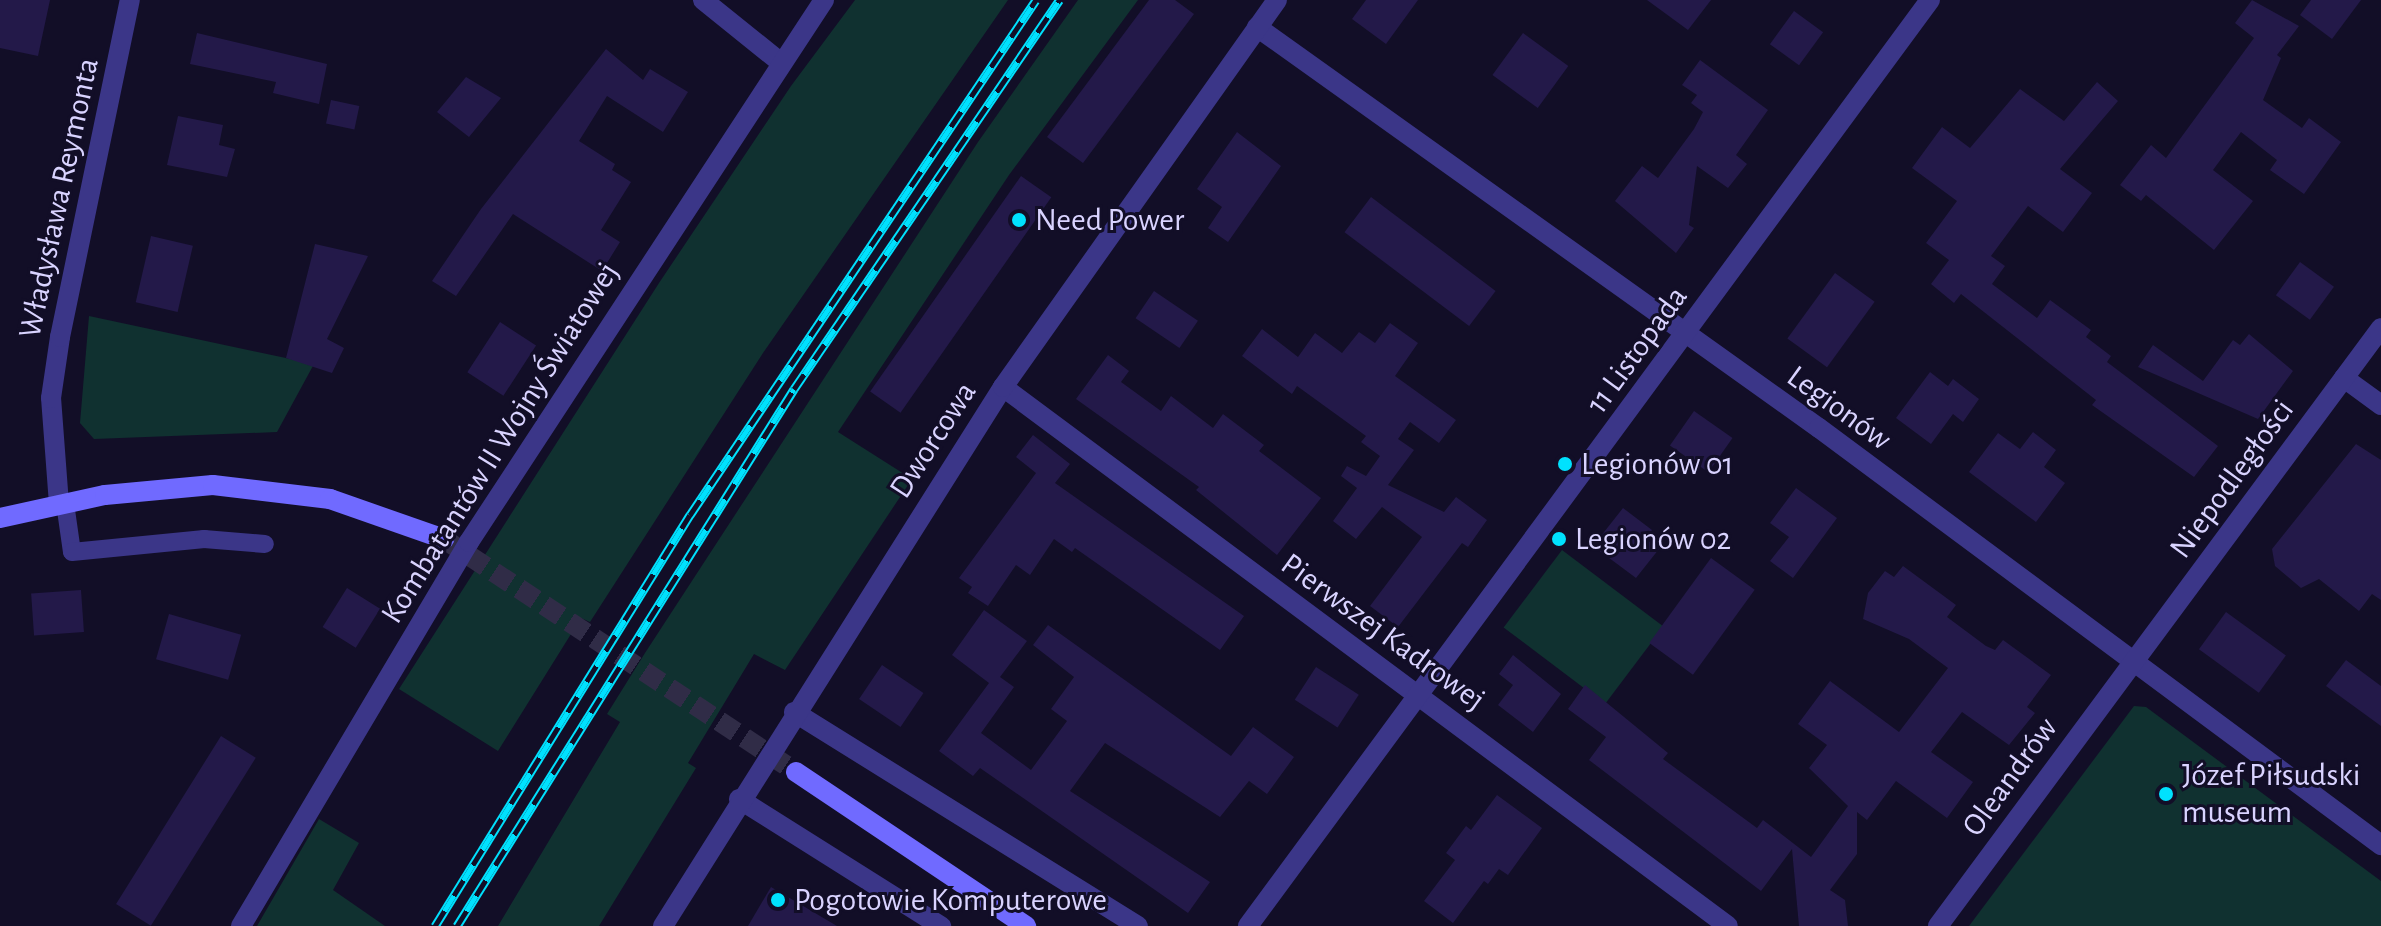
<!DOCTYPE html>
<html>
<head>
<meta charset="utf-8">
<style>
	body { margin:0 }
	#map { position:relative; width:2381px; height:926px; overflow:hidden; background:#120e27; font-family:"Alegreya Sans",sans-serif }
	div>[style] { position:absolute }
	.green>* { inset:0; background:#103130; transform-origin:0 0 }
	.building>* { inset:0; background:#231949; transform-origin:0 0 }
	.secondary-tunnel>* { height:20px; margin-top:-10px; transform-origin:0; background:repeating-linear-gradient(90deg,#302c47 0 20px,transparent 0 30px) }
	.service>* { height:18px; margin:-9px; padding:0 9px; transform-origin:9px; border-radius:9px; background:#3b3688 }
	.minor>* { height:20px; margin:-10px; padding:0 10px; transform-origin:10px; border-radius:10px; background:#3b3688 }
	.secondary>* { height:20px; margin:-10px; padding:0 10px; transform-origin:10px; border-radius:10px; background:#706aff }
	.rail>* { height:9px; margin-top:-4.5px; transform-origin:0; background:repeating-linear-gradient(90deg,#120e27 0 18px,#00e1fe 0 36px); box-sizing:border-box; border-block:2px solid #00e1fe }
	.dots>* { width:22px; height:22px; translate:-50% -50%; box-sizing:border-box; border:4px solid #120e27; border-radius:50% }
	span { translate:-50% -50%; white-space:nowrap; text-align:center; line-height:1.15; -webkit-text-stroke:6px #120e27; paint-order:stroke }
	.street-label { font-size:32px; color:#d9d3ff }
	.poi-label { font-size:32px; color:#d9d3ff }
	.left { translate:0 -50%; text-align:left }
</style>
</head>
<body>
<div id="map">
	<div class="green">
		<div style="clip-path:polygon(855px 0,1008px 0,763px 353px,590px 622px,581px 618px,498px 751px,399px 689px,659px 283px,791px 86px)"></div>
		<div style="clip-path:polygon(1078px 0,1138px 0,1009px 175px,838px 432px,912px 479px,785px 670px,754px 654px,688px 763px,696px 768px,599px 926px,498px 926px,620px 722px,607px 714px,645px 653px,978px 142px)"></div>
		<div style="clip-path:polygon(89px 316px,314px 364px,277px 432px,94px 439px,80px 423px)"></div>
		<div style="left:1562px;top:550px;width:127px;height:97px;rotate:37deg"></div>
		<div style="clip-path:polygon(2134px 706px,2146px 707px,2381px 881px,2381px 926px,1969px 926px)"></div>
		<div style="clip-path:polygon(319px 819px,359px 843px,333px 890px,385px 926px,257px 926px)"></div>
	</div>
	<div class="building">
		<div style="clip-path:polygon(0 0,50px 0,38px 56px,0 48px)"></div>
		<div style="clip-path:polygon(1149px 0,1175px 0,1194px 14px,1083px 163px,1047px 137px)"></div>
		<div style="clip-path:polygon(1366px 0,1418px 0,1386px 44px,1352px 19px)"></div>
		<div style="clip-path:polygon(1647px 0,1711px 0,1688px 30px)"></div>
		<div style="clip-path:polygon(2252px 0,2299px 26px,2277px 55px,2281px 58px,2263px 100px,2302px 128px,2309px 118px,2341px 142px,2304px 194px,2270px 170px,2277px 160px,2241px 132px,2213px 170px,2253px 201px,2214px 250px,2146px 195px,2141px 201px,2120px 185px,2151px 145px,2166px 158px,2254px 38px,2235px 23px)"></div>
		<div style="clip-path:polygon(2311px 0,2361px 0,2332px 39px,2300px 15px)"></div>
		<div style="left:1794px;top:11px;width:36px;height:41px;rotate:36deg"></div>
		<div style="clip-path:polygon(197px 33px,327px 64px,319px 104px,273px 93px,276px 82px,190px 64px)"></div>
		<div style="left:1523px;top:33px;width:56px;height:52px;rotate:36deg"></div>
		<div style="clip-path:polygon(606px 49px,643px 80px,650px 69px,688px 92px,663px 132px,607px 96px,579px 141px,615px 164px,612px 170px,631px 182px,601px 230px,620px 242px,602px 271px,513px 214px,456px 296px,432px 281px,481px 209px)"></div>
		<div style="clip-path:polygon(1700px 60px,1768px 110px,1736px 155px,1747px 164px,1728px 188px,1697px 166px,1689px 225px,1694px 228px,1676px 253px,1615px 201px,1642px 166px,1658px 178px,1694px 129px,1703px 112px,1691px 103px,1697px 95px,1682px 85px)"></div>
		<div style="clip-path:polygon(466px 77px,501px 98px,469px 137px,437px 112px)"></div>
		<div style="clip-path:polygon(2097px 82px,2118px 101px,2060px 169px,2092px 193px,2063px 232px,2028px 206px,1991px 256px,2005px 266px,1992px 284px,2037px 318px,2050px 300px,2091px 330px,2086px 337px,2111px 356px,2107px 362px,2218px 446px,2194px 477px,2092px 405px,2096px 400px,1961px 294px,1954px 303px,1931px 284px,1949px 260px,1926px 243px,1957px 201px,1912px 168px,1942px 127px,1970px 148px,2020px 89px,2064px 121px)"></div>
		<div style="left:331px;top:100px;width:29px;height:24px;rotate:12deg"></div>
		<div style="clip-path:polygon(178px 116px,223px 125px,219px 145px,235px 149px,227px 177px,167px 165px)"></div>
		<div style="clip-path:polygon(1237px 132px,1281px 166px,1228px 242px,1208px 228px,1222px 207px,1197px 189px)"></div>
		<div style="left:1021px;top:176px;width:37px;height:263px;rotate:35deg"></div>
		<div style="left:1371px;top:197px;width:156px;height:44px;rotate:37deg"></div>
		<div style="left:151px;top:236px;width:43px;height:68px;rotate:13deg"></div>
		<div style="clip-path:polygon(315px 244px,368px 256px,327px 339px,344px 348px,332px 373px,286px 358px)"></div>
		<div style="left:2300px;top:262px;width:42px;height:41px;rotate:36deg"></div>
		<div style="left:1835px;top:273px;width:49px;height:81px;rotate:36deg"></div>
		<div style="left:1154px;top:291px;width:53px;height:33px;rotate:34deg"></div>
		<div style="left:500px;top:322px;width:43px;height:60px;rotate:33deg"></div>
		<div style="clip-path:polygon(1390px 323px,1418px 343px,1395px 376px,1456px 420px,1439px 443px,1410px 422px,1398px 439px,1414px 450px,1388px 485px,1444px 512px,1456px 497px,1487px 520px,1468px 547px,1462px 543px,1398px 627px,1370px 606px,1422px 537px,1382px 507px,1356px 539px,1333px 521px,1357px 488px,1341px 476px,1347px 466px,1366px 476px,1380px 456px,1361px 442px,1366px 436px,1297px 386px,1292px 394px,1242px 356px,1262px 329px,1298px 357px,1315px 333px,1342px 353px,1359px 332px,1375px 343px)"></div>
		<div style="clip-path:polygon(2249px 334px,2293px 371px,2258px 419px,2138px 367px,2153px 345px,2203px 381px,2233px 340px,2240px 345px)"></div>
		<div style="clip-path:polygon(1108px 355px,1129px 371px,1121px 382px,1161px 411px,1171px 396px,1213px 428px,1223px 414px,1264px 445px,1259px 451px,1321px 498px,1277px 555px,1196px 490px,1199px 487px,1076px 399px)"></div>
		<div style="clip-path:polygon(1930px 372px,1948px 386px,1953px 379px,1979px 399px,1963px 422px,1953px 414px,1931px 444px,1896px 418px)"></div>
		<div style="left:1694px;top:411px;width:47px;height:42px;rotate:35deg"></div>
		<div style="clip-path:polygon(2033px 432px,2056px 450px,2044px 467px,2065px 483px,2036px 522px,1969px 472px,1998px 433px,2020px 449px)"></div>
		<div style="clip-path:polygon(1033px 435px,1070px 464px,1055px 483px,1244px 616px,1220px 650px,1075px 548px,1072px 552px,1054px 539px,1030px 575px,1016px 565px,988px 606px,968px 593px,972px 587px,959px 578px,1036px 473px,1016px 457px)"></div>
		<div style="clip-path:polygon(2356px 444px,2381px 460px,2381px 600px,2372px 594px,2359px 611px,2319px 579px,2301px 588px,2275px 566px,2272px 549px)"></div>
		<div style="clip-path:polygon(1796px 488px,1837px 518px,1793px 578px,1770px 561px,1789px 537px,1770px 523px)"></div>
		<div style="clip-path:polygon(1623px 508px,1652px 530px,1646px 539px,1659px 549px,1636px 578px,1593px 546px)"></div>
		<div style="left:1711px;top:558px;width:54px;height:105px;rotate:36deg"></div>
		<div style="clip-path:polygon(1903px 566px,1956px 605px,1947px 617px,1986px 646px,1995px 650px,2003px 640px,2051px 675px,2027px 707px,2035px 713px,2009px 745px,1962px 712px,1931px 752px,1973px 782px,1947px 818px,1896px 781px,1867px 820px,1857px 812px,1857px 854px,1830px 890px,1845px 900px,1848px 926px,1799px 926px,1792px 849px,1761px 891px,1589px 760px,1606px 737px,1568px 709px,1585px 685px,1668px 753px,1663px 759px,1757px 828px,1763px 820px,1811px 857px,1848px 806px,1809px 768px,1827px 745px,1798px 724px,1830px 681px,1899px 732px,1948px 668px,1909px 639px,1863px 619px,1868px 593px,1885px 571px,1894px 577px)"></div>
		<div style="left:347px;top:588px;width:39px;height:46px;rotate:32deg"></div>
		<div style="left:81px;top:590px;width:42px;height:50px;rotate:86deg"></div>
		<div style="clip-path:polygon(984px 610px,1027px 641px,1000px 677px,1014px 687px,981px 733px,1031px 770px,1067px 721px,1051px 709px,1074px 677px,1033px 645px,1048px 625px,1231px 756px,1253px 727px,1294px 757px,1267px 794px,1249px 781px,1220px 817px,1105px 743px,1070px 791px,1210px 882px,1188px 913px,980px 768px,973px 776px,939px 751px,989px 683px,952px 655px)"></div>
		<div style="left:2226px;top:612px;width:74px;height:46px;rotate:36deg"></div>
		<div style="left:169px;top:614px;width:75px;height:47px;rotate:16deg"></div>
		<div style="clip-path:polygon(1513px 655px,1561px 694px,1533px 732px,1498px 705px,1513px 685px,1499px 674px)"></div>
		<div style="clip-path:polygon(2346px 660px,2381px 686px,2381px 726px,2326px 686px)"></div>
		<div style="left:882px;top:665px;width:50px;height:41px;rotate:34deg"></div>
		<div style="left:1316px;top:667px;width:51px;height:39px;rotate:33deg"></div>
		<div style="left:221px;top:736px;width:41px;height:198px;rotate:32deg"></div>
		<div style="clip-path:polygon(1497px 795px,1542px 828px,1508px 875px,1499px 869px,1488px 884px,1484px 881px,1453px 923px,1424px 901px,1455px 860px,1446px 853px,1466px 826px,1471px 830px)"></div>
		<div style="clip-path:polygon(771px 887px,837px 926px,748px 926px)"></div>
	</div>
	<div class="secondary-tunnel">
		<div style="left:444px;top:539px;width:422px;rotate:33.5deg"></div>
	</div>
	<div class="service">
		<div style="left:65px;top:503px;width:49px;rotate:81.9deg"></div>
		<div style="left:72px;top:552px;width:133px;rotate:-5.6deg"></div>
		<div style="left:204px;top:539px;width:61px;rotate:4.7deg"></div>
	</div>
	<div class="minor">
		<div style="left:703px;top:0;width:97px;rotate:38.8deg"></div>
		<div style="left:1257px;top:27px;width:690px;rotate:35.51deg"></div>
		<div style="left:1819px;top:428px;width:700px;rotate:36.58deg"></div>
		<div style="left:2344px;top:378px;width:46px;rotate:36.1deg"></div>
		<div style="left:1003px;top:387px;width:903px;rotate:36.63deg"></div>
		<div style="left:59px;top:504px;width:106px;rotate:-94.3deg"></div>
		<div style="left:51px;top:398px;width:62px;rotate:-81.6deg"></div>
		<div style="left:60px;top:337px;width:344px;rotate:-78.3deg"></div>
		<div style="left:794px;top:712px;width:405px;rotate:31.9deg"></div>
		<div style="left:739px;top:799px;width:239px;rotate:32.2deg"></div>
		<div style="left:241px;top:926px;width:447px;rotate:-59.3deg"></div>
		<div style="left:469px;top:542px;width:648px;rotate:-56.78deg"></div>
		<div style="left:663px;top:926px;width:637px;rotate:-57.76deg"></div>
		<div style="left:1003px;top:387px;width:474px;rotate:-54.7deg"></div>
		<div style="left:1248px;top:926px;width:1150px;rotate:-53.63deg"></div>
		<div style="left:1938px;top:926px;width:744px;rotate:-53.47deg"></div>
	</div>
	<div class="secondary">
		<div style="left:0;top:518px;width:107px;rotate:-12.4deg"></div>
		<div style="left:105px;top:495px;width:108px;rotate:-5.3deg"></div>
		<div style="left:213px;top:485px;width:118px;rotate:6.8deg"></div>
		<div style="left:330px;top:499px;width:121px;rotate:19.3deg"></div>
		<div style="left:796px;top:772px;width:277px;rotate:33.8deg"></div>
	</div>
	<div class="rail">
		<div style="left:435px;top:926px;width:484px;rotate:-58.2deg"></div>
		<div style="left:690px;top:515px;width:620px;rotate:-56.11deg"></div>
		<div style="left:457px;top:926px;width:634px;rotate:-57.89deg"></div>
		<div style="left:794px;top:389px;width:471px;rotate:-55.7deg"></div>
	</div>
	<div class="dots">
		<div style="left:1019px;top:220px;background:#00e1fe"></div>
		<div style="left:1565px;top:464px;background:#00e1fe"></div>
		<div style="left:1559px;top:539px;background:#00e1fe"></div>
		<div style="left:2166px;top:794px;background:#00e1fe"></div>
		<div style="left:778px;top:900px;background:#00e1fe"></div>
	</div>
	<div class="street-label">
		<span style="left:59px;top:198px;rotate:-78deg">Władysława Reymonta</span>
		<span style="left:1637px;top:350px;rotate:-54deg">11 Listopada</span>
		<span style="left:1839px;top:408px;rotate:36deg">Legionów</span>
		<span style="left:933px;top:440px;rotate:-57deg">Dworcowa</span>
		<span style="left:500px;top:443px;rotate:-58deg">Kombatantów II Wojny Światowej</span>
		<span style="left:2232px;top:479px;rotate:-54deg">Niepodległości</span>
		<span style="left:1383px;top:632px;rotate:36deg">Pierwszej Kadrowej</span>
		<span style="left:2010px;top:777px;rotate:-54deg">Oleandrów</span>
	</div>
	<div class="poi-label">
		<span class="left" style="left:1035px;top:220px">Need Power</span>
		<span class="left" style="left:1581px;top:464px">Legionów 01</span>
		<span class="left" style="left:1575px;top:539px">Legionów 02</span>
		<span class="left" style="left:2182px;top:794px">Józef Piłsudski<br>museum</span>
		<span class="left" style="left:794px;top:900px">Pogotowie Komputerowe</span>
	</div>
</div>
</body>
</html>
